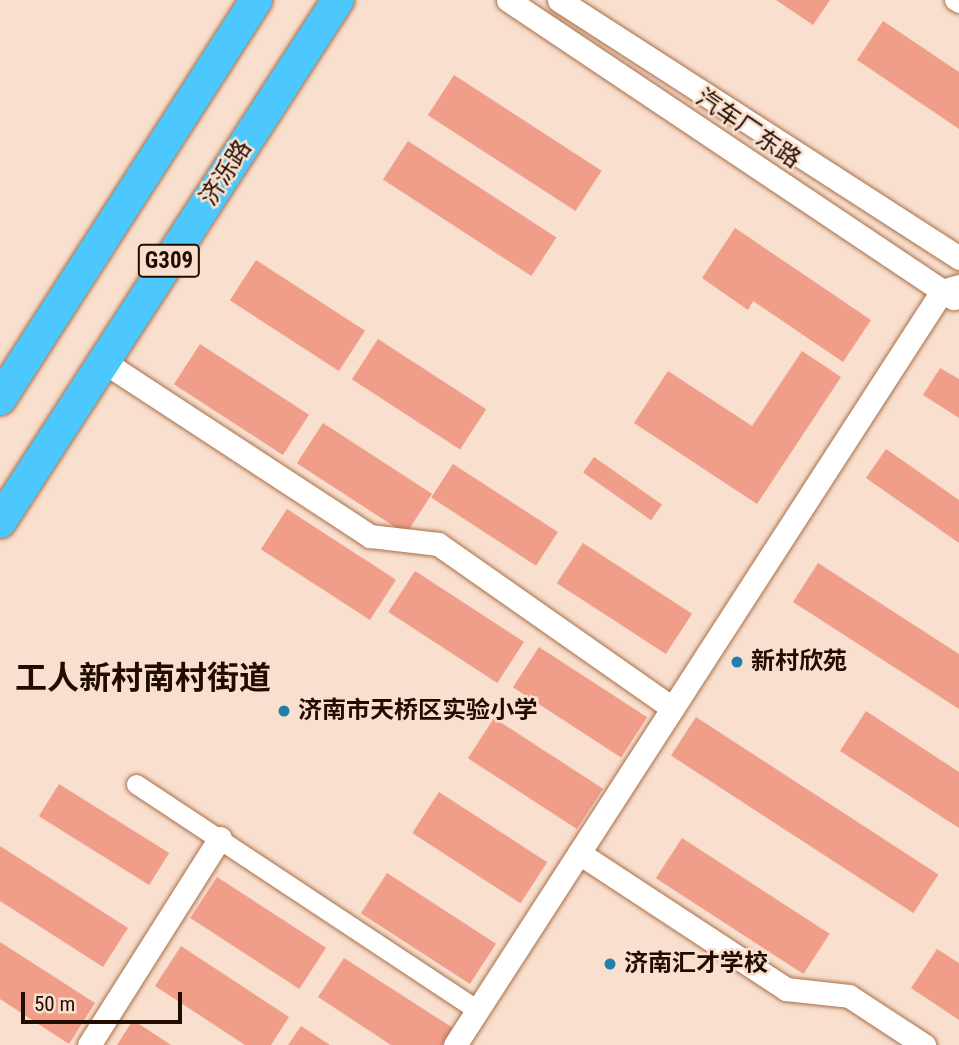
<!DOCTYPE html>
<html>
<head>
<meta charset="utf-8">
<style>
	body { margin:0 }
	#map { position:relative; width:959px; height:1045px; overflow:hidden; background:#f9dfce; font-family:"Roboto Condensed","Noto Sans SC",sans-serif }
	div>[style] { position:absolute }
	.building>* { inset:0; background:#f09d89; transform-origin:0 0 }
	.roads { filter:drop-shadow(0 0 2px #a96f47) drop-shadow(0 0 2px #a96f47) }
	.minor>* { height:19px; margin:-9.5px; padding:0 9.5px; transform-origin:9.5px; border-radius:9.5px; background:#fff }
	.tertiary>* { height:23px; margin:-11.5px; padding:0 11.5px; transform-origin:11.5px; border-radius:11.5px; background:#fff }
	.trunk>* { height:32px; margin:-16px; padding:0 16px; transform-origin:16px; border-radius:16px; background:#4cc8fe }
	.dots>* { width:19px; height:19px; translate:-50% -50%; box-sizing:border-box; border:4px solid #f9dfce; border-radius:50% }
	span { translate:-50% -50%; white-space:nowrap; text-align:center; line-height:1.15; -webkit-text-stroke:5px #f9dfce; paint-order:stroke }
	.shield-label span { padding:2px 5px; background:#f9dfce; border:2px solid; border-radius:5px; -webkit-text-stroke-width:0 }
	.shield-label { font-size:23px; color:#210c00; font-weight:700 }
	.street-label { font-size:24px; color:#210c00 }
	.poi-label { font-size:24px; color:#210c00; font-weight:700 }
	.left { translate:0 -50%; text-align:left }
	.district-label { font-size:32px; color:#210c00; font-weight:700 }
	.scale { position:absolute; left:21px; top:992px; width:161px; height:32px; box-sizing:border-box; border:4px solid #210c00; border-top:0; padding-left:9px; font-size:21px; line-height:24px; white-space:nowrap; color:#210c00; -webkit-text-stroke:5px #f9dfce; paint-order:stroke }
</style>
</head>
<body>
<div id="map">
	<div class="building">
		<div style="clip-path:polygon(776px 0,830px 0,813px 25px)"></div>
		<div style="clip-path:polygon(883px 21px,959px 72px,959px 129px,857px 60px)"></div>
		<div style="left:454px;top:75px;width:176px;height:48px;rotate:33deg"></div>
		<div style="left:408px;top:141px;width:177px;height:46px;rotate:33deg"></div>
		<div style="clip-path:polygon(735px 228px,871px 320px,843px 362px,753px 301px,748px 310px,702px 278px)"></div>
		<div style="left:256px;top:260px;width:130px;height:48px;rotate:33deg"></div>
		<div style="left:378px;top:339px;width:129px;height:48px;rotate:33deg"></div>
		<div style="left:200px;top:344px;width:130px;height:48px;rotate:33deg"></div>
		<div style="clip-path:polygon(802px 351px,841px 377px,757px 504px,634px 423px,668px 371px,752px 426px)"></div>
		<div style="clip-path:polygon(940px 368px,959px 379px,959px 418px,923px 395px)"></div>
		<div style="left:323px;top:423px;width:130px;height:48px;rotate:33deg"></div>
		<div style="clip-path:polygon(886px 449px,959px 500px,959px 543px,866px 478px)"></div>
		<div style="left:594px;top:457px;width:83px;height:19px;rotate:35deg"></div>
		<div style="left:453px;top:464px;width:125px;height:40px;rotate:33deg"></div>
		<div style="left:287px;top:509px;width:130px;height:48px;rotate:33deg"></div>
		<div style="left:583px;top:543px;width:130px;height:48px;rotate:33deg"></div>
		<div style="clip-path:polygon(818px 563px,959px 654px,959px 709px,793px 602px)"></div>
		<div style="left:415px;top:571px;width:130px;height:49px;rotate:33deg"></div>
		<div style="left:539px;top:647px;width:129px;height:48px;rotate:33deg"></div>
		<div style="clip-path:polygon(866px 711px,959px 772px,959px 828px,840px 751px)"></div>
		<div style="left:696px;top:717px;width:289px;height:46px;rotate:33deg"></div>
		<div style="left:494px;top:718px;width:130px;height:48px;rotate:33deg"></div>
		<div style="left:59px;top:784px;width:130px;height:38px;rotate:32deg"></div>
		<div style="left:439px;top:792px;width:129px;height:49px;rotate:33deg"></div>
		<div style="left:682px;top:838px;width:176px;height:48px;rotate:33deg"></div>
		<div style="clip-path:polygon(0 846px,128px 928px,103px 967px,0 901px)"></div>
		<div style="left:387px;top:873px;width:130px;height:48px;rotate:33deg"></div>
		<div style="left:217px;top:877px;width:130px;height:49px;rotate:33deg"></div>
		<div style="clip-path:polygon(0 942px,95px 1003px,69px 1044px,0 999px)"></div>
		<div style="clip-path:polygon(181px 946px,289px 1017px,271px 1045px,245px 1045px,155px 986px)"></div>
		<div style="clip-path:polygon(937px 949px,959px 963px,959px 1020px,911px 988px)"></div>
		<div style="clip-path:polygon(344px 958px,453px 1028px,442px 1045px,391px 1045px,318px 997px)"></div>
		<div style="clip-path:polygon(133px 1020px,171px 1045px,117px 1045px)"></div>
		<div style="clip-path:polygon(301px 1026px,330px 1045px,288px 1045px)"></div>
	</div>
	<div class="roads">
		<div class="minor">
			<div style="left:954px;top:0;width:6px;rotate:31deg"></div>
			<div style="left:136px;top:784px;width:409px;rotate:33.5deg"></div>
		</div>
		<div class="tertiary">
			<div style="left:508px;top:0;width:536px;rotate:33.81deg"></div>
			<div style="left:559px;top:0;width:476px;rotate:32.8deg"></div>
			<div style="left:104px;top:362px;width:318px;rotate:33.2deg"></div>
			<div style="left:370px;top:536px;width:68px;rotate:6.7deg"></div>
			<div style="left:438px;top:544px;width:286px;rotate:35deg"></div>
			<div style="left:579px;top:853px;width:248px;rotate:33.3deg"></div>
			<div style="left:786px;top:989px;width:63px;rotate:6.3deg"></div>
			<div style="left:849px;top:996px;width:90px;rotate:33.2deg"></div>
			<div style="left:89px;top:1045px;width:245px;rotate:-57.7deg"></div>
			<div style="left:455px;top:1045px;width:898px;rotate:-57.14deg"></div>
			<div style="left:942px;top:291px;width:18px;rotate:-16deg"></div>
		</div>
		<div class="trunk">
			<div style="left:0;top:399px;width:474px;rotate:-57.3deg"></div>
			<div style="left:0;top:522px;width:622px;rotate:-57.08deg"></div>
		</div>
	</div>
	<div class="dots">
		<div style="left:737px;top:662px;background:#207fab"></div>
		<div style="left:284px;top:711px;background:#207fab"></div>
		<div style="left:610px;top:964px;background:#207fab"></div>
	</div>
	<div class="shield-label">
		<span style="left:169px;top:261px">G309</span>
	</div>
	<div class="street-label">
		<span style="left:748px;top:129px;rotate:34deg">汽车厂东路</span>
		<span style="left:226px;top:173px;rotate:-57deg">济泺路</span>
	</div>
	<div class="poi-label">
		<span class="left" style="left:751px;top:662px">新村欣苑</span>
		<span class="left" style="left:298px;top:711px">济南市天桥区实验小学</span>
		<span class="left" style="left:624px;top:964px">济南汇才学校</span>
	</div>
	<div class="district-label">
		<span style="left:143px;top:678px">工人新村南村街道</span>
	</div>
	<div class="scale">50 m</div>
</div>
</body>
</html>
